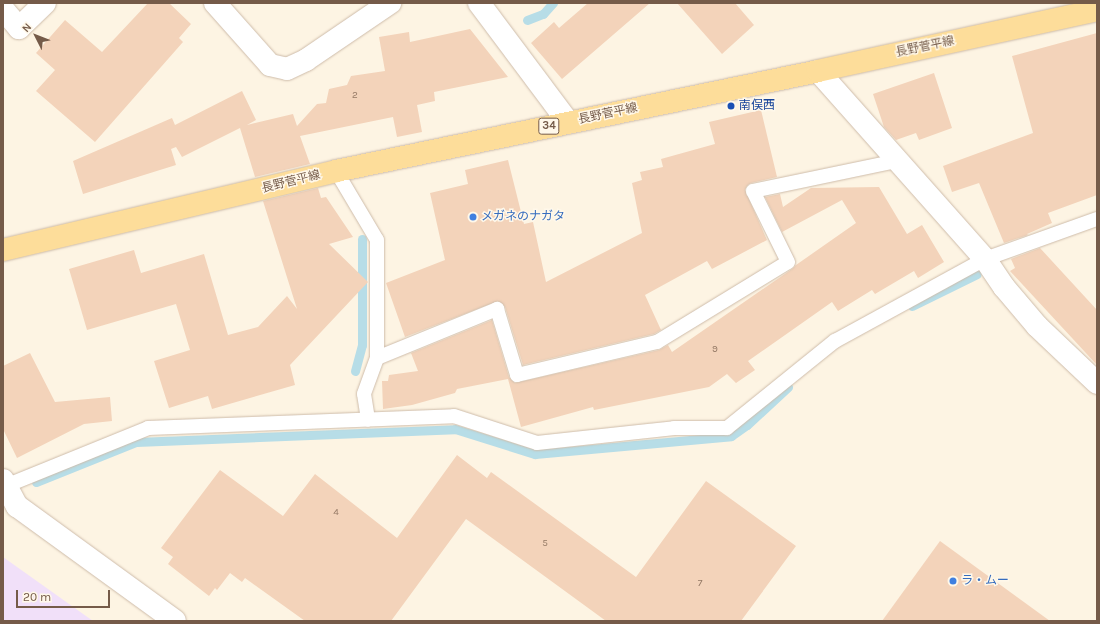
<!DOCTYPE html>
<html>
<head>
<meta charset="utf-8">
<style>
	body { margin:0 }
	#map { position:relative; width:1100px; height:624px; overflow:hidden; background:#fdf4e3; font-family:Karla,"Noto Sans JP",sans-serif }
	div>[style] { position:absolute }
	.education>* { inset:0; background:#f1e0f9 }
	.stream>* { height:9px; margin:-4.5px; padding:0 4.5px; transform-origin:4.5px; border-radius:4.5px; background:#b7dde7 }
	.building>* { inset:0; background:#f3d3ba }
	.roads { filter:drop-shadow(0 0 1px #cebcaa) drop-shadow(0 0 1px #cebcaa) }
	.lane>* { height:14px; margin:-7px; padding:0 7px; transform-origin:7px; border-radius:7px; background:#fff }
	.street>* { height:22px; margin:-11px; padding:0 11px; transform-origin:11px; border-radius:11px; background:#fff }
	.primary>* { height:22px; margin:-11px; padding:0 11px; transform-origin:11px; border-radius:11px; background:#fddd9a }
	.dots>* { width:11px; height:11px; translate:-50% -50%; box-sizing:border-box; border:2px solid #fff8ea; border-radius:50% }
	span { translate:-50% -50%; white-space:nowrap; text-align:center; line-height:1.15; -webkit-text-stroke:3px #fff8ea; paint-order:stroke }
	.number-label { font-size:10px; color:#947965 }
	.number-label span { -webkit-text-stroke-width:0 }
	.shield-label span { padding:1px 3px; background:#fff8ea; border:1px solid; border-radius:3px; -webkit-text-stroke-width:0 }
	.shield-label { font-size:11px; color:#755b49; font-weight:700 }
	.street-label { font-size:12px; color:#755b49 }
	.transit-label { font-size:12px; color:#164399 }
	.left { translate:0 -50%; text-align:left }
	.shop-label { font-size:12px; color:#366cbe }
	.frame { position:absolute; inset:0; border:4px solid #755b49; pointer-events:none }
	.north { position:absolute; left:16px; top:16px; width:40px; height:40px; -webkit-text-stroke:3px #fff8ea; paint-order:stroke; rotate:312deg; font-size:11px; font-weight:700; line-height:16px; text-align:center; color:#755b49 }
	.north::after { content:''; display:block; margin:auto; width:14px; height:18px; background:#755b49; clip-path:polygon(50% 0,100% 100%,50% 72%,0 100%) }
	.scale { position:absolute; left:16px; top:590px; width:94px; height:18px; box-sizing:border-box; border:2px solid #755b49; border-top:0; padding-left:5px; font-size:12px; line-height:14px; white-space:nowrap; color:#755b49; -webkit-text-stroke:3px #fff8ea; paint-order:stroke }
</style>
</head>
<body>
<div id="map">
	<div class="education">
		<div style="clip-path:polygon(3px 557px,93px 621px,3px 621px)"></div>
	</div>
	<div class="stream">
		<div style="left:527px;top:20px;width:17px;rotate:-21deg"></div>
		<div style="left:543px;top:14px;width:15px;rotate:-48deg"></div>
		<div style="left:912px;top:306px;width:72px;rotate:-26.2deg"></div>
		<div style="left:355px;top:371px;width:27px;rotate:-75deg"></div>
		<div style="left:362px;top:345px;width:106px;rotate:-90deg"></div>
		<div style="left:36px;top:482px;width:108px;rotate:-21.8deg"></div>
		<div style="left:136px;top:442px;width:319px;rotate:-2.3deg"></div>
		<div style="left:455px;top:429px;width:84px;rotate:17.4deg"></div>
		<div style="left:535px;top:454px;width:197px;rotate:-5.2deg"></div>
		<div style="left:731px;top:436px;width:19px;rotate:-35deg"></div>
		<div style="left:747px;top:425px;width:56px;rotate:-42.8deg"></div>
	</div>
	<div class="building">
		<div style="clip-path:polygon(148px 3px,169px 3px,191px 24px,179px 38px,183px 42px,95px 142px,36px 91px,55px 70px,36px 53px,65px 20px,102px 52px)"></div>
		<div style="clip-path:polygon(588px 3px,650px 3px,562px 79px,531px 43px,554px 22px,559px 28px)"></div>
		<div style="clip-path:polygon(677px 3px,735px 3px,754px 25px,722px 54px)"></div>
		<div style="clip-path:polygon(470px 29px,508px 77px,434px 92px,435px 101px,417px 105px,422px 132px,397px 137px,393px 117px,300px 136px,310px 164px,255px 177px,240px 128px,182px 157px,176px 147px,171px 149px,176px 165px,83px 194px,73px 161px,172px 118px,175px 125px,242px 91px,256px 120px,247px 125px,293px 114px,297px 126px,317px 104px,326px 103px,329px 89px,347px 85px,351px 76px,385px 71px,379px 37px,409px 32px,410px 42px)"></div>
		<div style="clip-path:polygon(1097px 33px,1097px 195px,1048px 213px,1052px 223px,1027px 234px,1028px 235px,1004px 243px,979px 183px,952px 192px,943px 166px,1033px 133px,1012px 56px)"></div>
		<div style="clip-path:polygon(934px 73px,952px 128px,919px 140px,916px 133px,896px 140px,884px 127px,873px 94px)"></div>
		<div style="clip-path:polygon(761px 110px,777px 177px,751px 183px,747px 186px,745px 190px,767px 240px,712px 269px,707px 261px,645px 295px,661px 330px,654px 334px,523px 365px,505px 307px,498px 301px,405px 337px,386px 283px,445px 260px,430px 193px,468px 184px,465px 170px,508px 160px,524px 224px,533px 222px,546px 282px,642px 233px,632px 183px,642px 180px,640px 172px,663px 167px,661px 159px,715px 144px,709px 122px)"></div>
		<div style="clip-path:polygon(879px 187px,907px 234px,922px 225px,944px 262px,918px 278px,914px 271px,875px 294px,872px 290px,838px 311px,832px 302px,748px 361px,755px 370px,736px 383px,727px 374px,709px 387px,594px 410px,593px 407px,521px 427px,508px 379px,457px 389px,455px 393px,412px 405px,383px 409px,382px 381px,388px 381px,389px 375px,418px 371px,411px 353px,492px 320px,509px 377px,515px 383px,659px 350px,668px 345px,672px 352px,792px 269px,796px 265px,856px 223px,842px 200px,782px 232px,765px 197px,780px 194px,783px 207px,811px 188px)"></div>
		<div style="clip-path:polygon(318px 188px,321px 198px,326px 197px,353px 237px,329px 244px,368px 282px,290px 365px,295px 385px,212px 409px,208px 396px,169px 408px,154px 361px,190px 350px,176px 304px,87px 330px,69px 269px,134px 250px,141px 273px,204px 254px,228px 335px,258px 327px,287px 296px,297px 309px,263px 201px)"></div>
		<div style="clip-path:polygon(1040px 248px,1097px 310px,1097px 365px,1010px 271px,1015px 268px,1011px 259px)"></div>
		<div style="clip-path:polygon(30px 353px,55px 402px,110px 397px,112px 421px,84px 424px,17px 458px,3px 429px,3px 366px)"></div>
		<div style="clip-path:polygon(457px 455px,487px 478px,491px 472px,636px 577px,706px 481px,796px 546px,741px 621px,606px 621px,466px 519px,391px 621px,305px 621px,245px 578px,242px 582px,230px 573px,217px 590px,215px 588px,209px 596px,168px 564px,173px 557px,161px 548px,220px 470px,283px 516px,315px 474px,397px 538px)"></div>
		<div style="clip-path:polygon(940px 541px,1050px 621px,882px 621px)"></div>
	</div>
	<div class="roads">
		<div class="lane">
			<div style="left:336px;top:171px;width:80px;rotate:59.3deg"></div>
			<div style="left:377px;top:240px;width:118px;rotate:90deg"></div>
			<div style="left:377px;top:358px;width:38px;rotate:110deg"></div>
			<div style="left:364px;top:394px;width:26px;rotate:81deg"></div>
			<div style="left:377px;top:358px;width:130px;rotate:-22.2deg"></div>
			<div style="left:497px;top:309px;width:69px;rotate:73.1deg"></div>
			<div style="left:517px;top:375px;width:144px;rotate:-13.3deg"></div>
			<div style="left:657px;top:342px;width:153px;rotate:-31.4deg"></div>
			<div style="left:788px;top:262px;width:79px;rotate:-116.2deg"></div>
			<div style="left:753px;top:191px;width:147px;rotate:-11.8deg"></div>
			<div style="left:3px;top:487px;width:157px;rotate:-22.1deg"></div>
			<div style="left:148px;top:428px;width:306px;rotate:-2.2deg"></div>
			<div style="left:454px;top:416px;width:87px;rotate:18deg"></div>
			<div style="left:537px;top:443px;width:138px;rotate:-6.2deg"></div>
			<div style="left:674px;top:428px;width:53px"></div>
			<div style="left:727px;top:428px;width:139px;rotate:-38.9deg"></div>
			<div style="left:835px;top:341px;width:171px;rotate:-28.7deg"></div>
			<div style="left:985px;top:259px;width:119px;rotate:-19.7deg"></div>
		</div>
		<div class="street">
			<div style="left:215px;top:3px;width:83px;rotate:48.4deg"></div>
			<div style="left:270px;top:65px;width:17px;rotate:13deg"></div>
			<div style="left:287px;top:69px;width:21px;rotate:-25deg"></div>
			<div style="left:306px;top:60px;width:102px;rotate:-34.2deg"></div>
			<div style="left:479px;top:3px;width:149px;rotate:53.2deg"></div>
			<div style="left:3px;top:9px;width:25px;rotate:50deg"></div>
			<div style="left:19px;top:28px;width:36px;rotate:-44deg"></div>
			<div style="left:818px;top:71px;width:251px;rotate:48.4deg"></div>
			<div style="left:985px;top:259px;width:34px;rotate:56deg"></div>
			<div style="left:1004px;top:287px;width:51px;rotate:49.8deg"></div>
			<div style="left:1037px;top:326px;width:83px;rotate:43.5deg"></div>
			<div style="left:3px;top:480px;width:30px;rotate:62deg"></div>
			<div style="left:17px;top:506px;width:195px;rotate:36deg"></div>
		</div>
		<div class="primary">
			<div style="left:3px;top:250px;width:342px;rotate:-13.3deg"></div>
			<div style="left:336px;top:171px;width:492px;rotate:-11.7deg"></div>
			<div style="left:818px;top:71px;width:286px;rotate:-12.3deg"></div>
		</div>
	</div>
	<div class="dots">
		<div style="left:731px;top:106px;background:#1a4fb4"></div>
		<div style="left:473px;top:217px;background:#3f7fe0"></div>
		<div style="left:953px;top:581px;background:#3f7fe0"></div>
	</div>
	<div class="number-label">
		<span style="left:355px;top:96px">2</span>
		<span style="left:715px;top:350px">9</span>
		<span style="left:336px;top:513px">4</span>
		<span style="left:545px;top:544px">5</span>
		<span style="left:700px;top:584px">7</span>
	</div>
	<div class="shield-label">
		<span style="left:549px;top:126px">34</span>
	</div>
	<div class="street-label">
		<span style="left:925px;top:47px;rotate:-12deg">長野菅平線</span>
		<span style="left:608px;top:114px;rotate:-12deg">長野菅平線</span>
		<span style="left:291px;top:182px;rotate:-14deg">長野菅平線</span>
	</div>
	<div class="transit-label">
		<span class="left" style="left:739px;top:106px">南俣西</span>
	</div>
	<div class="shop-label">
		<span class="left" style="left:481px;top:217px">メガネのナガタ</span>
		<span class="left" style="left:961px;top:581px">ラ・ムー</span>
	</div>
	<div class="frame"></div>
	<div class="north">N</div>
	<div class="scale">20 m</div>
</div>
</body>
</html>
